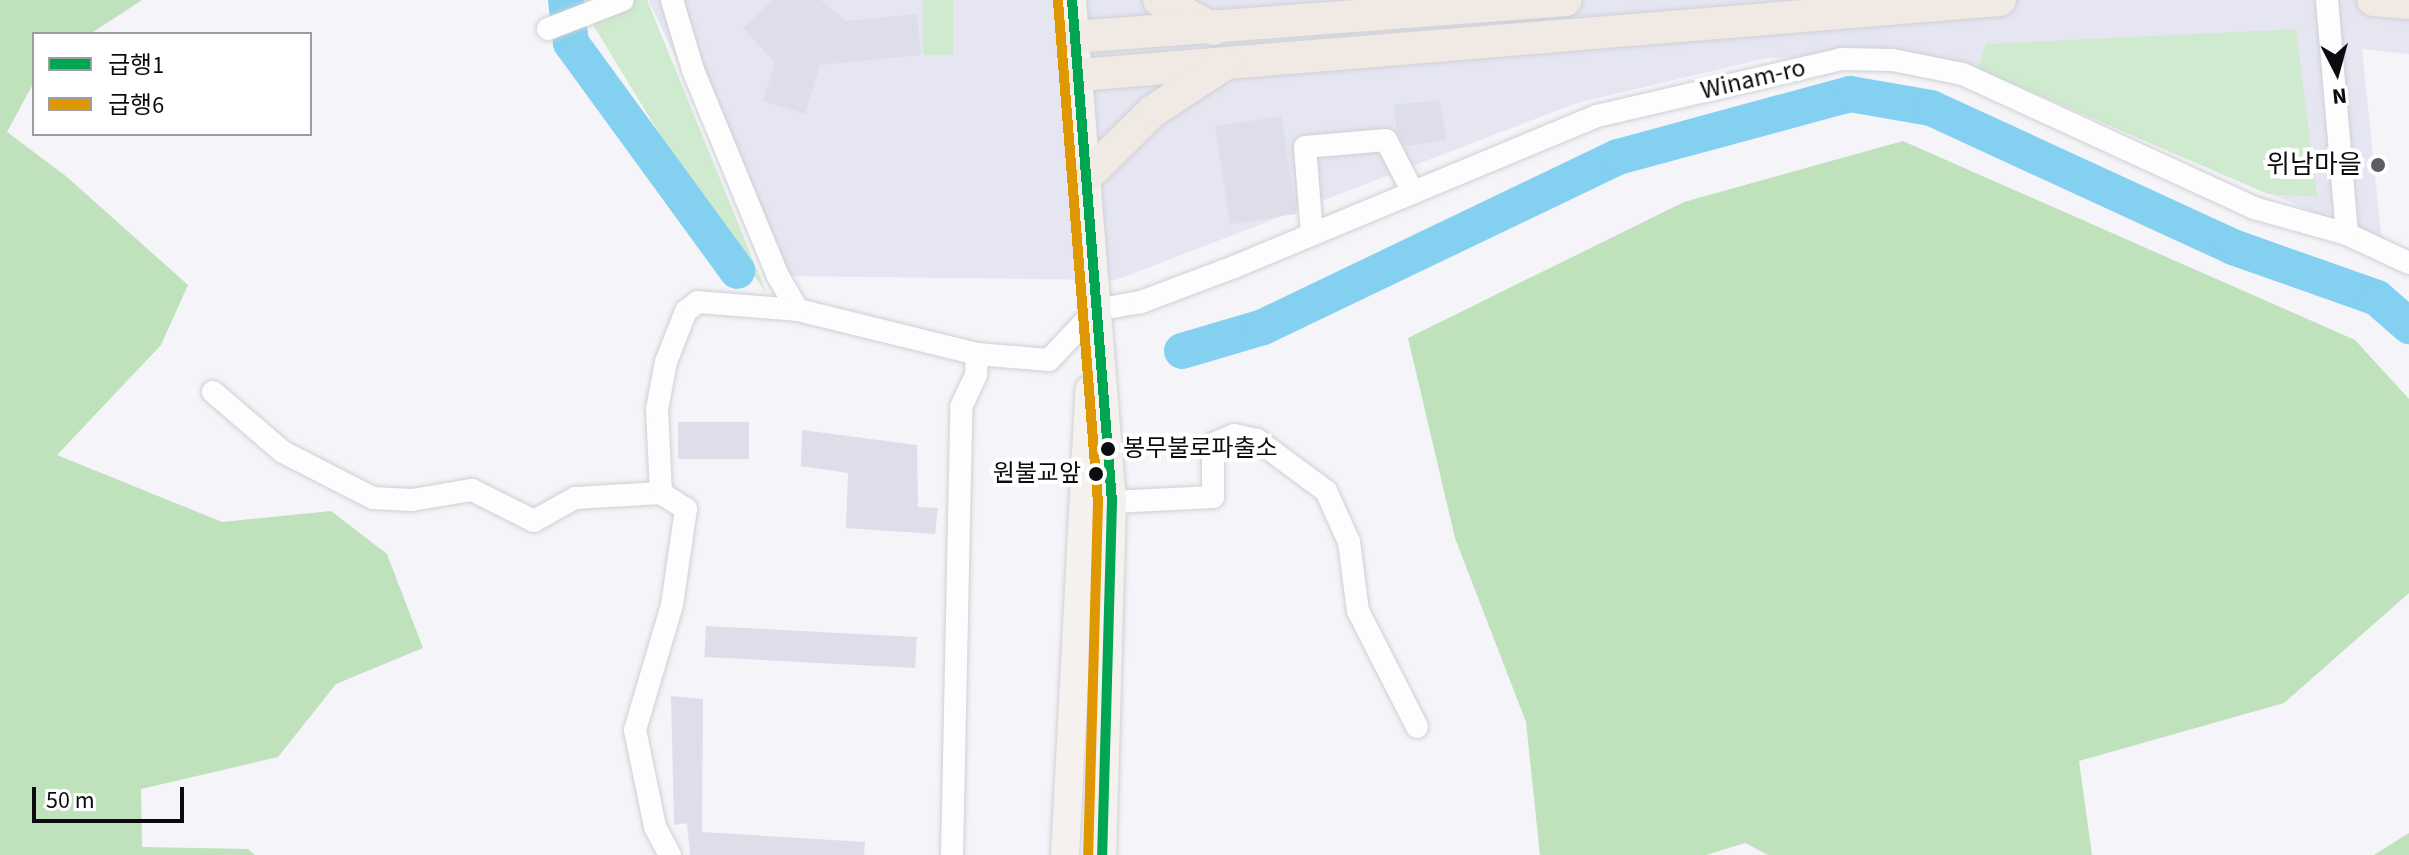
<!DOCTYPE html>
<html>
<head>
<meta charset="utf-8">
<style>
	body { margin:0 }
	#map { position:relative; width:2409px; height:855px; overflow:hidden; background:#f4f4f9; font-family:"Source Sans 3","Noto Sans KR",sans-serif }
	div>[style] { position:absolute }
	.built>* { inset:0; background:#e5e6f2 }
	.green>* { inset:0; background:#cfeace; transform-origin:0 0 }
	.forest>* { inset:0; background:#bfe1bc }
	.river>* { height:36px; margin:-18px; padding:0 18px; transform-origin:18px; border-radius:18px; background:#84d0f0 }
	.building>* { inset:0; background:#dddeea; transform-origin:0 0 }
	.roads { filter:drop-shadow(0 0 2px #cfd0d4) drop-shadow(0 0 2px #cfd0d4) }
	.minor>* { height:22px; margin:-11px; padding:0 11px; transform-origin:11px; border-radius:11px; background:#fdfdfe }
	.major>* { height:28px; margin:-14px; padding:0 14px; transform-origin:14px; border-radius:14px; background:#f5f1ef }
	.highway>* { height:32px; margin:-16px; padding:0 16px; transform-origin:16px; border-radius:16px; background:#f0e9e4 }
	.bus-1>* { height:10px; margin:-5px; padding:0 5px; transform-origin:5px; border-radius:5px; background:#00a651 }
	.bus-2>* { height:10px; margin:-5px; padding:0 5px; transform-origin:5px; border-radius:5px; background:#df9702 }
	.dots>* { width:22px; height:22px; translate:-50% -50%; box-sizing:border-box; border:4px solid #fff; border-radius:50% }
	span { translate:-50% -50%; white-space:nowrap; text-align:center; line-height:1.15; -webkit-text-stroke:8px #fff; paint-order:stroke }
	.bus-label { font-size:24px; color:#0b0c0f }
	.left { translate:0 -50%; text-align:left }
	.right { translate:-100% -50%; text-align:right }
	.street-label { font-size:26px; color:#0b0c0f }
	.poi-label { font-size:26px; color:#0b0c0f }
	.legend { position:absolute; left:32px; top:32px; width:280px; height:104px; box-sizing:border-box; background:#fff; border:2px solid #9d9e9f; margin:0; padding:10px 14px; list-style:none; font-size:24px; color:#0b0c0f }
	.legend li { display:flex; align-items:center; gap:16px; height:40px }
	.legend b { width:40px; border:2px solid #9d9e9f }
	.north { position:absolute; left:2297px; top:32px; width:80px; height:80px; -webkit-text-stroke:6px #fff; paint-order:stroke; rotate:174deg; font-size:22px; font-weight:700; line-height:32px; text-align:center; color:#0b0c0f }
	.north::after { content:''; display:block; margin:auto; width:28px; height:36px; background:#0b0c0f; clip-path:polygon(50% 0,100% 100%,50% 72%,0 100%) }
	.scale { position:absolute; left:32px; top:787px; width:152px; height:36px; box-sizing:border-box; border:4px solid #0b0c0f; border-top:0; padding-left:10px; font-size:24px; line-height:28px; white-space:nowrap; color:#0b0c0f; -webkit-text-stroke:6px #fff; paint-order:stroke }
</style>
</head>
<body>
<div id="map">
	<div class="built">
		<div style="clip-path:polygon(648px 0,2409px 0,2409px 54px,2362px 49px,2381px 234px,2390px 245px,1978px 69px,1900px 56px,1767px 58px,1577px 103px,1116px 280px,782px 276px)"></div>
	</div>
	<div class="green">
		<div style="clip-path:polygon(578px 0,647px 0,767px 294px,679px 166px)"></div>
		<div style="left:923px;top:0;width:30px;height:55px"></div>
		<div style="clip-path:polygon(2296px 29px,2317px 197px,2268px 194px,1978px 69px,1986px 44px)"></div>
	</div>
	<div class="forest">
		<div style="clip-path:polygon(0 0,142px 0,90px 34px,34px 34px,34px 82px,7px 132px,67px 177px,188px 285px,161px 345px,57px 455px,222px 522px,331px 511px,387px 554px,423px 648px,336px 684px,278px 757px,141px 789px,142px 847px,248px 849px,255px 855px,0 855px)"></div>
		<div style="clip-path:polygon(1903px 141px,2355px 340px,2409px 399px,2409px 593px,2284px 703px,2079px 761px,2092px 855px,1768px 855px,1745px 843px,1706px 855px,1540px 855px,1526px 722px,1455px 538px,1408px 338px,1684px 202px)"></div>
		<div style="clip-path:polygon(2409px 833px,2409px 855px,2374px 855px)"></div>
	</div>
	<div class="river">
		<div style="left:566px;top:0;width:43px;rotate:83.4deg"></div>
		<div style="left:571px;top:43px;width:282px;rotate:53.9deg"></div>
		<div style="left:1182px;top:351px;width:84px;rotate:-16.5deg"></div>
		<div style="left:1263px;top:327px;width:394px;rotate:-25.6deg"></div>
		<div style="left:1618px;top:157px;width:240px;rotate:-15.2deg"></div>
		<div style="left:1850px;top:94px;width:82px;rotate:9.8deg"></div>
		<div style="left:1931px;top:108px;width:332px;rotate:24.7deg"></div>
		<div style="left:2233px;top:247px;width:153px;rotate:19.5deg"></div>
		<div style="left:2377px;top:298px;width:43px;rotate:41.2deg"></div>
	</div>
	<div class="building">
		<div style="clip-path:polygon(772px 0,821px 0,846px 21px,917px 14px,921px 55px,820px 65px,805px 114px,763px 101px,775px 63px,743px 28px)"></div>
		<div style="clip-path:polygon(1439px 100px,1447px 140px,1405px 146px,1397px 132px,1394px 105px)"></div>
		<div style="left:1281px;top:116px;width:99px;height:67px;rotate:81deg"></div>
		<div style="left:749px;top:422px;width:37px;height:71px;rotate:90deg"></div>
		<div style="clip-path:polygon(802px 430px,917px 445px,918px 507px,938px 508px,935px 534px,846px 528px,848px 473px,801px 466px)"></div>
		<div style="left:706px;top:626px;width:211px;height:31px;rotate:3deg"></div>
		<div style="clip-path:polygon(671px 696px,703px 699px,702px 832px,865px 842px,864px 855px,690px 855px,687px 823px,674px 825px)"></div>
	</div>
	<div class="roads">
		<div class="minor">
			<div style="left:672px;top:0;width:73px;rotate:73.3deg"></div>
			<div style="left:693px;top:70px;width:223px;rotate:67.6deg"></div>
			<div style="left:778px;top:276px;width:39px;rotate:60deg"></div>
			<div style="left:798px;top:310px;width:184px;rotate:13.8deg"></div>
			<div style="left:977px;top:354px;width:72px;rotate:4.8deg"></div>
			<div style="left:1049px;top:360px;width:69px;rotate:-46.8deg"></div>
			<div style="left:1096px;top:310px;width:46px;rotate:-10.1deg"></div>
			<div style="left:1141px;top:302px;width:99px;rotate:-20.6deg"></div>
			<div style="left:1234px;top:267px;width:393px;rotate:-22.6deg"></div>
			<div style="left:1597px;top:116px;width:251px;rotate:-13.1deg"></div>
			<div style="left:1841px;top:59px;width:52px;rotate:1.1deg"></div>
			<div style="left:1893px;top:60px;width:71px;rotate:11.3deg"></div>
			<div style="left:1963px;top:74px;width:320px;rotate:24.7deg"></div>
			<div style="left:2254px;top:208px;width:97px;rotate:15.6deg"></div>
			<div style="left:2347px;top:234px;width:68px;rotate:25.1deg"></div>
			<div style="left:2327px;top:0;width:235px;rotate:85.1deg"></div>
			<div style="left:548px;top:29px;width:80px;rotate:-21.1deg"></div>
			<div style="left:1312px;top:234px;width:87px;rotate:-94.6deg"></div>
			<div style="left:1305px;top:147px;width:81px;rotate:-4.9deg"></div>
			<div style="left:1386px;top:140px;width:59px;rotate:62.6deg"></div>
			<div style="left:213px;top:392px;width:92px;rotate:40.6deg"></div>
			<div style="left:283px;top:452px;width:101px;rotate:27.1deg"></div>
			<div style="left:373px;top:498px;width:39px;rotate:3deg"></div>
			<div style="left:412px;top:500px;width:61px;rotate:-9.5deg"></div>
			<div style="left:472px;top:490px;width:69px;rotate:26.6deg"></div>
			<div style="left:534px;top:521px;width:47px;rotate:-29.3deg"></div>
			<div style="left:575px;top:498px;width:86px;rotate:-3.3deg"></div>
			<div style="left:661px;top:493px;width:84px;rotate:-92.7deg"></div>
			<div style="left:657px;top:409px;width:48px;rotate:-79.2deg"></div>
			<div style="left:666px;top:362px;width:55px;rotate:-68.6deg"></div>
			<div style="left:686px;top:311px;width:15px;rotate:-37deg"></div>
			<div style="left:698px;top:302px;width:100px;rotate:4.6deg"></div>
			<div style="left:661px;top:493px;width:30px;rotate:33deg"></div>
			<div style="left:686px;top:509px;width:97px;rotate:98.3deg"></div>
			<div style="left:672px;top:605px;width:130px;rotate:106.5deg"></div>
			<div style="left:635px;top:730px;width:99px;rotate:78.3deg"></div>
			<div style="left:655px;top:827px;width:32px;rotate:62deg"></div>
			<div style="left:1112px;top:502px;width:101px;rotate:-2.8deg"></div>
			<div style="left:1213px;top:497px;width:53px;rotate:-90deg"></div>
			<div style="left:1213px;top:444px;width:23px;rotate:-23deg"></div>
			<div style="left:1234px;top:435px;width:24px;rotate:12deg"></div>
			<div style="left:1257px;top:440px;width:86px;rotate:36.5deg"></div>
			<div style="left:1326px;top:491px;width:56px;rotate:65.7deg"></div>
			<div style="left:1349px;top:542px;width:70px;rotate:82.6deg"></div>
			<div style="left:1358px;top:611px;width:130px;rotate:63deg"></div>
			<div style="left:952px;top:855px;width:448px;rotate:-88.8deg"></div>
			<div style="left:961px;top:407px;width:35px;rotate:-65deg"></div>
			<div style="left:976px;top:375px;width:21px;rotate:-87deg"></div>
		</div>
		<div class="major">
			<div style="left:1072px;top:0;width:504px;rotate:85.44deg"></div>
			<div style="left:1112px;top:502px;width:353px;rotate:91.6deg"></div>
			<div style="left:1065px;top:855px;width:466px;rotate:-87deg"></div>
		</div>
		<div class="highway">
			<div style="left:1159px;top:0;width:62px;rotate:27.8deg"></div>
			<div style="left:2373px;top:0;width:36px;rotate:5deg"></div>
			<div style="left:1075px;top:37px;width:492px;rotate:-4.3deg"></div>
			<div style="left:1080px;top:75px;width:923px;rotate:-4.66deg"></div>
			<div style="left:1088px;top:175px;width:91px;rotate:-44.6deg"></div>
			<div style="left:1153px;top:111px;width:86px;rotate:-33.1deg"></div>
		</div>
	</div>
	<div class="bus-1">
		<div style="left:1072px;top:0;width:504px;rotate:85.44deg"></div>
		<div style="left:1112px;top:502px;width:353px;rotate:91.6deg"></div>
	</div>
	<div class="bus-2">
		<div style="left:1058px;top:1px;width:503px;rotate:85.44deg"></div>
		<div style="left:1098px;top:502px;width:353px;rotate:91.6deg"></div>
	</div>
	<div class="dots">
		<div style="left:2378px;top:165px;background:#5d5d61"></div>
		<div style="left:1108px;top:449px;background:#0b0c0f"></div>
		<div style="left:1096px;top:474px;background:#0b0c0f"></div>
	</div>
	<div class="bus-label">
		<span class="left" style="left:1123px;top:449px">봉무불로파출소</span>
		<span class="right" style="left:1081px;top:474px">원불교앞</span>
	</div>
	<div class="street-label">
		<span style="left:1753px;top:79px;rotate:-13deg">Winam-ro</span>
	</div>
	<div class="poi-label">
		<span class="right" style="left:2362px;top:165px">위남마을</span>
	</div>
	<ul class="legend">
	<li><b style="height:10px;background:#00a651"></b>급행1</li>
	<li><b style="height:10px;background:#df9702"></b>급행6</li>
	</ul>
	<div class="north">N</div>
	<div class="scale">50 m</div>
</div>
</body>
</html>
